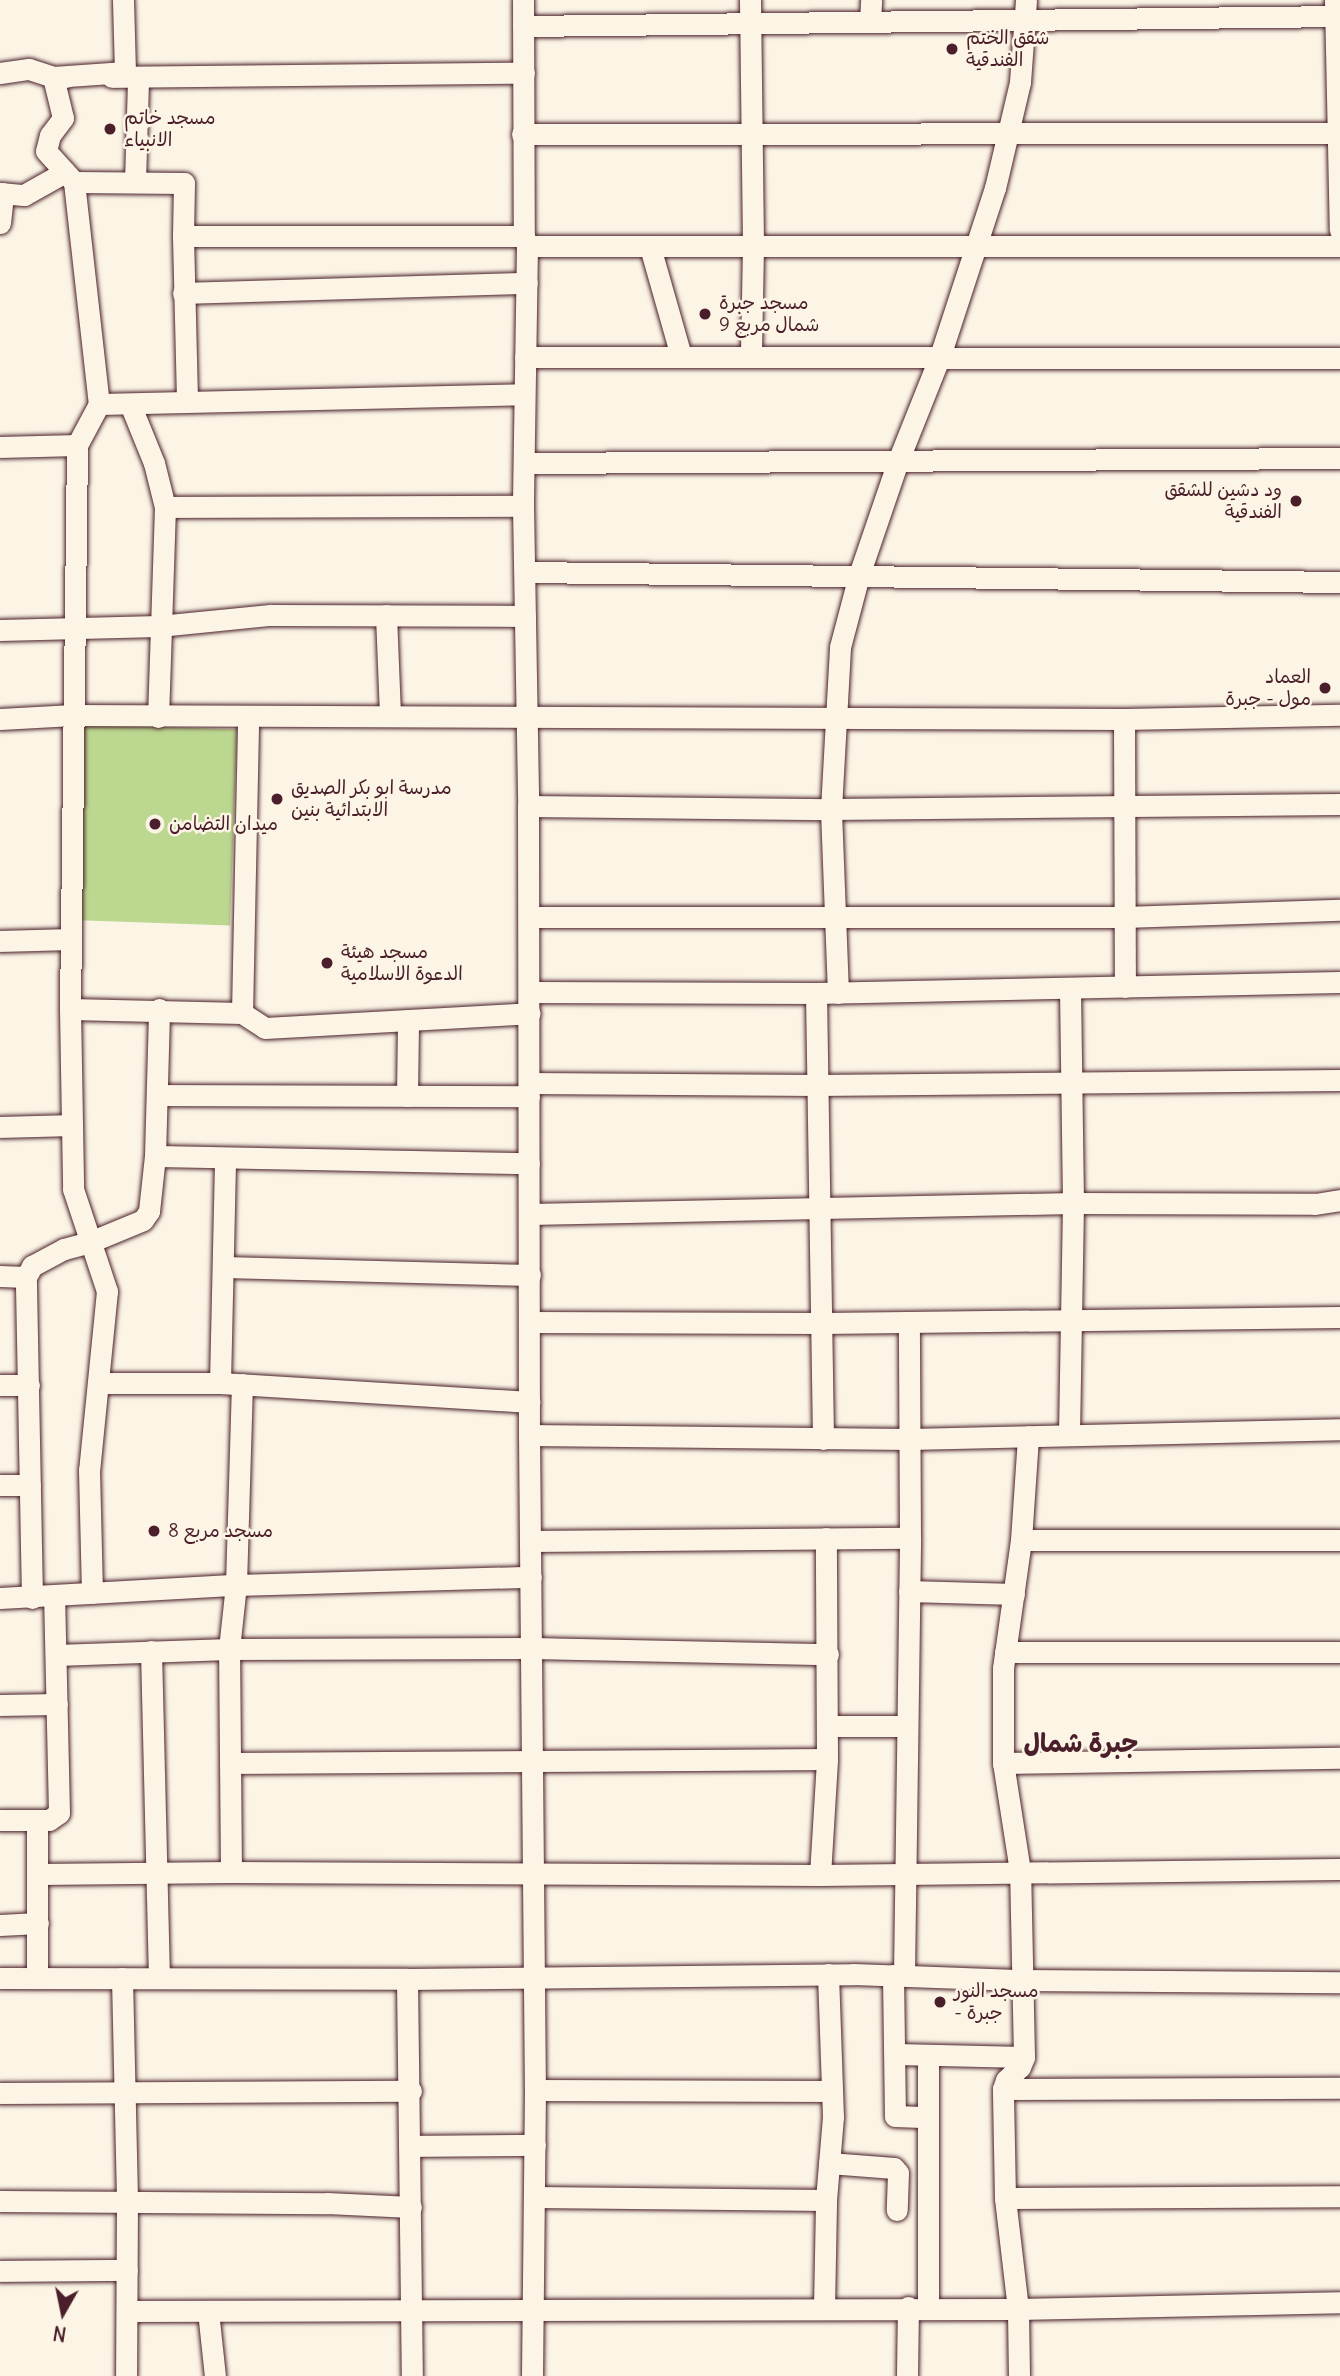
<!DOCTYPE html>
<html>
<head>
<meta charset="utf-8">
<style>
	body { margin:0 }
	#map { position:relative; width:1340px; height:2376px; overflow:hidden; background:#fcf5e5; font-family:Delius,"Playpen Sans Arabic",sans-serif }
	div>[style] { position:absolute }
	.green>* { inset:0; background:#bcd890; transform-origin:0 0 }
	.roads { filter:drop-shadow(0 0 2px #4a1f2b) drop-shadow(0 0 2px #4a1f2b) }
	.minor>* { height:21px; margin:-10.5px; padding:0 10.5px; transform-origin:10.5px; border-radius:10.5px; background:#fcf5e5 }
	.dots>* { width:19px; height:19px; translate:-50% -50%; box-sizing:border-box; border:4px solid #fcf5e5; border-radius:50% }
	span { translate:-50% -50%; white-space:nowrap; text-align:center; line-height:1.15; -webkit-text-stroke:5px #fcf5e5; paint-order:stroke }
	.poi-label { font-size:19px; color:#4a1f2b }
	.left { translate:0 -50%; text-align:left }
	.right { translate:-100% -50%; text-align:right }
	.district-label { font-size:26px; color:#4a1f2b; font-weight:700 }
	.north { position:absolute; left:28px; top:2278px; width:70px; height:70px; -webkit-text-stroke:5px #fcf5e5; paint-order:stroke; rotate:189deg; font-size:19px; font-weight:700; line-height:28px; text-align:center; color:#4a1f2b }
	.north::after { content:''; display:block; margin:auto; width:24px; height:32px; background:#4a1f2b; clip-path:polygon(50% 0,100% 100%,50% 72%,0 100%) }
</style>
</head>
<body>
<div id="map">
	<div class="green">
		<div style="left:79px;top:724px;width:158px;height:196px;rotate:2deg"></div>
	</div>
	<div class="roads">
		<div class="minor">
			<div style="left:123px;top:0;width:72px;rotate:88.4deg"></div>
			<div style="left:125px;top:72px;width:72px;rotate:176deg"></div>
			<div style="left:53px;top:77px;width:42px;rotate:76.3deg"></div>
			<div style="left:63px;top:118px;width:21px;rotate:127deg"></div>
			<div style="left:50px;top:135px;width:16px;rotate:104deg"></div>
			<div style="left:46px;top:151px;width:42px;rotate:47.9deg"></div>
			<div style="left:74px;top:182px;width:223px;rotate:83.6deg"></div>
			<div style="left:99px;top:404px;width:47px;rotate:118.2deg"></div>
			<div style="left:77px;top:445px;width:564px;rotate:90.71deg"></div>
			<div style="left:70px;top:1009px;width:172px;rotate:1.3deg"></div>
			<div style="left:242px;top:1013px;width:27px;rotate:33deg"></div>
			<div style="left:265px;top:1028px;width:265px;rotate:-3.2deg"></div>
			<div style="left:523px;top:0;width:236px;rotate:89.8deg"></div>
			<div style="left:524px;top:236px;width:10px;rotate:73deg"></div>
			<div style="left:527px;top:246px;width:260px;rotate:90.9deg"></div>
			<div style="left:523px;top:506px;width:300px;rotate:89deg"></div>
			<div style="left:528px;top:806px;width:629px;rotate:89.91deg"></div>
			<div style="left:529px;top:1435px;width:655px;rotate:89.48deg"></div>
			<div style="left:535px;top:2090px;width:286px;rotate:90.6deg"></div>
			<div style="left:750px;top:0;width:247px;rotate:89.3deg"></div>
			<div style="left:753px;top:247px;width:109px;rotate:91.1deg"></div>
			<div style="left:1335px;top:0;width:230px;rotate:88.8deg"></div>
			<div style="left:870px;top:22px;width:22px;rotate:-87deg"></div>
			<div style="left:523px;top:26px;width:813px;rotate:-0.7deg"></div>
			<div style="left:0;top:73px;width:29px;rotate:-8deg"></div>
			<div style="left:29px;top:69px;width:25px;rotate:18deg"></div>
			<div style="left:53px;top:77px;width:13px"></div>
			<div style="left:112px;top:77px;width:412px;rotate:-0.6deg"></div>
			<div style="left:522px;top:134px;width:818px;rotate:-0.07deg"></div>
			<div style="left:74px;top:182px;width:110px;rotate:0.5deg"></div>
			<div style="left:184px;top:183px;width:53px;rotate:91.1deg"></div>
			<div style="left:183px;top:236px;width:341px"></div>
			<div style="left:135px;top:182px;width:104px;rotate:-88.3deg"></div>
			<div style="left:0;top:193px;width:24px;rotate:5deg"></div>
			<div style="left:24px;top:195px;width:47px;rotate:-29.3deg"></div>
			<div style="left:0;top:223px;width:30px;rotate:-84deg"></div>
			<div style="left:183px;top:236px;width:166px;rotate:88.6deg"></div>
			<div style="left:527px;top:246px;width:813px"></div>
			<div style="left:650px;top:247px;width:113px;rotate:74.1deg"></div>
			<div style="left:183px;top:293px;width:344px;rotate:-1.7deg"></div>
			<div style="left:525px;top:357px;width:815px;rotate:0.07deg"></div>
			<div style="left:99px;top:404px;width:425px;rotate:-1.3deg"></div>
			<div style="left:130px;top:404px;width:64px;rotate:67.9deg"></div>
			<div style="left:154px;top:463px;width:45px;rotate:76deg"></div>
			<div style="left:165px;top:507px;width:210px;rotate:91.9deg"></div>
			<div style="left:0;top:447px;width:77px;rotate:-1.5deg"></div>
			<div style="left:524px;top:463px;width:816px;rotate:-0.35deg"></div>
			<div style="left:165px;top:507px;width:358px;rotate:-0.2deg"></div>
			<div style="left:525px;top:572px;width:815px;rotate:0.7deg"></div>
			<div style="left:386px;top:615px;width:100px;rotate:87.7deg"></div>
			<div style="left:0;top:630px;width:159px;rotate:-1.4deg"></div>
			<div style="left:159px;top:626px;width:112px;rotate:-5.7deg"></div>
			<div style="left:270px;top:615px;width:255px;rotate:0.2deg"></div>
			<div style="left:0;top:719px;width:73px;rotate:-3.1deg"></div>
			<div style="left:73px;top:715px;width:1051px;rotate:0.22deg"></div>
			<div style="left:1124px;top:719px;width:216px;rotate:-1.1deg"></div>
			<div style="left:1124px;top:719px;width:268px;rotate:89.8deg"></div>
			<div style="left:528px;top:806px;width:303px;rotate:0.6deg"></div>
			<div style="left:831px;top:809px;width:509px;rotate:-0.56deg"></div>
			<div style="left:529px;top:917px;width:595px"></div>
			<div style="left:1124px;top:917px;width:216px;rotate:-1.9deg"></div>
			<div style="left:0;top:941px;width:70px;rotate:-1.6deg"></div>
			<div style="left:530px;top:992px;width:286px;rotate:0.2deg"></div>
			<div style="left:816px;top:993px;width:524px;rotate:-1.2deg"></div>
			<div style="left:816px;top:993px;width:446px;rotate:89.1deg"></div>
			<div style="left:838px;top:993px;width:184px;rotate:-92.2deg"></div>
			<div style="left:831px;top:809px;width:162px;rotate:-86.8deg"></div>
			<div style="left:840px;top:647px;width:74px;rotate:-75.2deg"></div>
			<div style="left:859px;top:575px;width:120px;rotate:-71.1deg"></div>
			<div style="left:898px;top:461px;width:113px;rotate:-68.2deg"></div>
			<div style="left:940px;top:356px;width:177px;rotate:-71.9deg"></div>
			<div style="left:995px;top:188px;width:109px;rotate:-76.7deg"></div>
			<div style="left:1020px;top:82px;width:82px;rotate:-85.8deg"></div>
			<div style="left:70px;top:1009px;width:180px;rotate:89deg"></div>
			<div style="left:73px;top:1189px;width:108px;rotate:71.6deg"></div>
			<div style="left:107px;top:1291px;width:180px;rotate:95.7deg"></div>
			<div style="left:89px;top:1470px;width:123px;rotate:88.6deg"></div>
			<div style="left:242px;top:1013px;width:295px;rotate:-88.8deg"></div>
			<div style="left:529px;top:1083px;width:288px;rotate:0.4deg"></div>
			<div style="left:817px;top:1085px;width:523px;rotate:-0.55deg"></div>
			<div style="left:157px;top:1095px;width:372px;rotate:0.2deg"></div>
			<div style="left:407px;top:1096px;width:76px;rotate:-89.2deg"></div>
			<div style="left:0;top:1127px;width:72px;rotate:-1.6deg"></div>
			<div style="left:155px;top:1156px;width:374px;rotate:1.1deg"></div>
			<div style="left:529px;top:1214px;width:544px;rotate:-1.16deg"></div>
			<div style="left:1073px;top:1203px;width:242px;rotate:0.2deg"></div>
			<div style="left:1315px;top:1204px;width:25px;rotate:-9deg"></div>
			<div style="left:224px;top:1267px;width:306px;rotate:1.5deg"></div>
			<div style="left:0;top:1276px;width:26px;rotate:2deg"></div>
			<div style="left:529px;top:1322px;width:294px;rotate:0.2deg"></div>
			<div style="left:823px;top:1323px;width:517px;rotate:-0.66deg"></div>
			<div style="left:98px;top:1383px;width:122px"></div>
			<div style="left:220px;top:1383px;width:310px;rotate:3.5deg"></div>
			<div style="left:220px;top:1383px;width:225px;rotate:-88.7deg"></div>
			<div style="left:0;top:1385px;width:29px"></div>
			<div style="left:1069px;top:1434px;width:231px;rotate:-89deg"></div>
			<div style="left:1073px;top:1203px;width:214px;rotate:-90.8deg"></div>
			<div style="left:529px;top:1435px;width:380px;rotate:0.6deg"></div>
			<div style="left:909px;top:1439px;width:431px;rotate:-1.3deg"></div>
			<div style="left:0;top:1485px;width:30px"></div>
			<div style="left:1021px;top:1540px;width:319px"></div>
			<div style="left:530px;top:1541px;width:380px;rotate:-0.5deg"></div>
			<div style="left:909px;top:1591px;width:105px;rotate:1.6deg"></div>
			<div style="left:0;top:1598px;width:236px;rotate:-3.2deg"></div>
			<div style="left:236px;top:1585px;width:295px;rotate:-1.6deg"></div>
			<div style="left:32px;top:1598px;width:321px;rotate:-91.1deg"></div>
			<div style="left:26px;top:1277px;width:13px;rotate:-61deg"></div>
			<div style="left:32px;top:1266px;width:36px;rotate:-28deg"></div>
			<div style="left:64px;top:1249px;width:27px;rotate:-15deg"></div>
			<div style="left:90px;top:1242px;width:57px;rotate:-22.5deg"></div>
			<div style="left:143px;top:1220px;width:11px;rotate:-56deg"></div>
			<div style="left:149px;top:1211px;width:55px;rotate:-83.8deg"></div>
			<div style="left:155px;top:1156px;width:147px;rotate:-88.4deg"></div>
			<div style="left:151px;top:1651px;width:326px;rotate:88.6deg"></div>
			<div style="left:1005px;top:1652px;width:335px"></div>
			<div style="left:56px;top:1655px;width:173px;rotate:-2deg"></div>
			<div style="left:229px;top:1649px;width:303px;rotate:-0.2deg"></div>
			<div style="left:532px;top:1648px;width:296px;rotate:1.2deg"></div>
			<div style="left:0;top:1705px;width:57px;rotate:-1deg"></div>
			<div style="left:827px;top:1726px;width:79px"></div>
			<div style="left:230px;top:1763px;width:597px;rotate:-0.38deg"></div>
			<div style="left:1003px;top:1763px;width:337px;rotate:-0.9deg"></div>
			<div style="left:0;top:1820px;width:49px"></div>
			<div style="left:49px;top:1820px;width:12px;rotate:-35deg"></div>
			<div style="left:59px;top:1813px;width:217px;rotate:-91.3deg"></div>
			<div style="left:37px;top:1820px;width:157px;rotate:90deg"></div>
			<div style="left:231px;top:1872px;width:223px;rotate:-90.5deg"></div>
			<div style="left:229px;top:1649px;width:64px;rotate:-83.8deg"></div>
			<div style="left:236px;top:1585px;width:201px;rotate:-88.3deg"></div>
			<div style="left:38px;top:1874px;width:193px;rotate:-0.6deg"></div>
			<div style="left:231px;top:1872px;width:589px;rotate:0.29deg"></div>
			<div style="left:820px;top:1875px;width:520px;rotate:-0.66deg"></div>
			<div style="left:820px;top:1875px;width:116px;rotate:-86.5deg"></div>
			<div style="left:827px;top:1759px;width:221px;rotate:-90.3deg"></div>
			<div style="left:0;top:1925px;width:38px;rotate:-3deg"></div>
			<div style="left:893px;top:1975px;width:141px;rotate:89.2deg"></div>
			<div style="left:895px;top:2116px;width:33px;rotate:2deg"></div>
			<div style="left:904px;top:1975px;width:437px;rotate:-89.2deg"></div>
			<div style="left:910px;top:1538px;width:216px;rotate:-90.3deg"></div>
			<div style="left:0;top:1978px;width:407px;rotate:0.1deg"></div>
			<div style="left:407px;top:1979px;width:446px;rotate:-0.6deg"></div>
			<div style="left:853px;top:1974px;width:167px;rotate:2.1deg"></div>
			<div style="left:1020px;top:1980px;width:320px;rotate:0.4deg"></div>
			<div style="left:122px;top:1978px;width:224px;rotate:88.7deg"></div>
			<div style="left:127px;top:2202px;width:174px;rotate:90.3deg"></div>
			<div style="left:407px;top:1979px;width:397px;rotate:89.3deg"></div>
			<div style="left:896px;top:2054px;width:128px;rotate:1.3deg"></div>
			<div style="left:1003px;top:2089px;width:337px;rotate:-0.2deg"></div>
			<div style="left:535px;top:2090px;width:297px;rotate:0.2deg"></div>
			<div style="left:0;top:2093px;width:411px;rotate:-0.3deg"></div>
			<div style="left:411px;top:2146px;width:124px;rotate:-0.5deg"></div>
			<div style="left:829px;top:2163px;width:65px;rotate:4.4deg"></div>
			<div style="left:894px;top:2168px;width:6px;rotate:51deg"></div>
			<div style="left:898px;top:2173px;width:37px;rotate:92deg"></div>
			<div style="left:535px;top:2197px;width:291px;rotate:0.6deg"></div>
			<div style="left:1005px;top:2198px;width:335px;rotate:-0.3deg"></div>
			<div style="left:0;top:2201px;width:327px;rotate:0.4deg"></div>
			<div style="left:327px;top:2203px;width:84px;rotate:2.7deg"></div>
			<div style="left:0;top:2271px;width:127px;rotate:-0.5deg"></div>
			<div style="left:824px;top:2308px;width:108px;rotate:-88.9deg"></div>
			<div style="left:826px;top:2200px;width:83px;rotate:-85.2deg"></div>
			<div style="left:833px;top:2117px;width:143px;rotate:-92deg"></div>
			<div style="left:928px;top:2308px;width:253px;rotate:-90deg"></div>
			<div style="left:127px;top:2311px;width:891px;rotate:-0.13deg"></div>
			<div style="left:1018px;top:2309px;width:322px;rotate:-1.2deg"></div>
			<div style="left:208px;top:2311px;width:65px;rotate:83.9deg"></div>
			<div style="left:907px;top:2376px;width:69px;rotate:-89.2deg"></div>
			<div style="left:1019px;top:2376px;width:67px;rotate:-90.9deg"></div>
			<div style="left:1018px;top:2309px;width:112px;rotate:-96.7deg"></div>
			<div style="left:1005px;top:2198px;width:109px;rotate:-91.1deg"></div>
			<div style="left:1003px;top:2089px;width:9px;rotate:-72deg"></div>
			<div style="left:1006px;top:2080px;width:19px;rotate:-43deg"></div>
			<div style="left:1020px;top:2067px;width:11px;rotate:-68deg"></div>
			<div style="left:1024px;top:2057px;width:186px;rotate:-91.2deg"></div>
			<div style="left:1020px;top:1871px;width:109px;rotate:-98.9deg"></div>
			<div style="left:1003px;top:1763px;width:95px;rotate:-90deg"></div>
			<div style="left:1003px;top:1668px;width:129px;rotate:-82deg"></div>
			<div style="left:1021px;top:1540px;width:104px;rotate:-86.1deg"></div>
		</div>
	</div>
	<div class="dots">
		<div style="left:952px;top:49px;background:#4a1f2b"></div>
		<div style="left:110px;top:129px;background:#4a1f2b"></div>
		<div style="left:705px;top:314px;background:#4a1f2b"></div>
		<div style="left:1296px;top:501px;background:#4a1f2b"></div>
		<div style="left:1325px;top:688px;background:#4a1f2b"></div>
		<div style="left:277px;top:799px;background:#4a1f2b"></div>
		<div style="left:155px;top:824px;background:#4a1f2b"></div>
		<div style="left:327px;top:963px;background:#4a1f2b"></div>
		<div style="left:154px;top:1531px;background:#4a1f2b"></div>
		<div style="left:940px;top:2002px;background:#4a1f2b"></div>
	</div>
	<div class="poi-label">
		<span class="left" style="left:966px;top:49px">شقق الختم<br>الفندقية</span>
		<span class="left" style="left:124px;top:129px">مسجد خاتم<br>الانبياء</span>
		<span class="left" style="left:719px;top:314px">مسجد جبرة<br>شمال مربع 9</span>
		<span class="right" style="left:1282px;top:501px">ود دشين للشقق<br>الفندقية</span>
		<span class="right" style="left:1311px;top:688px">العماد<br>مول - جبرة</span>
		<span class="left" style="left:291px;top:799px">مدرسة ابو بكر الصديق<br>الابتدائية بنين</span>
		<span class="left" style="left:169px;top:824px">ميدان التضامن</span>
		<span class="left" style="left:341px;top:963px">مسجد هيئة<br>الدعوة الاسلامية</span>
		<span class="left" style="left:168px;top:1531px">مسجد مربع 8</span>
		<span class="left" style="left:954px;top:2002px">مسجد النور<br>- جبرة</span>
	</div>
	<div class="district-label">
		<span style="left:1081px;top:1743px">جبرة شمال</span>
	</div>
	<div class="north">N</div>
</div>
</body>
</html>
